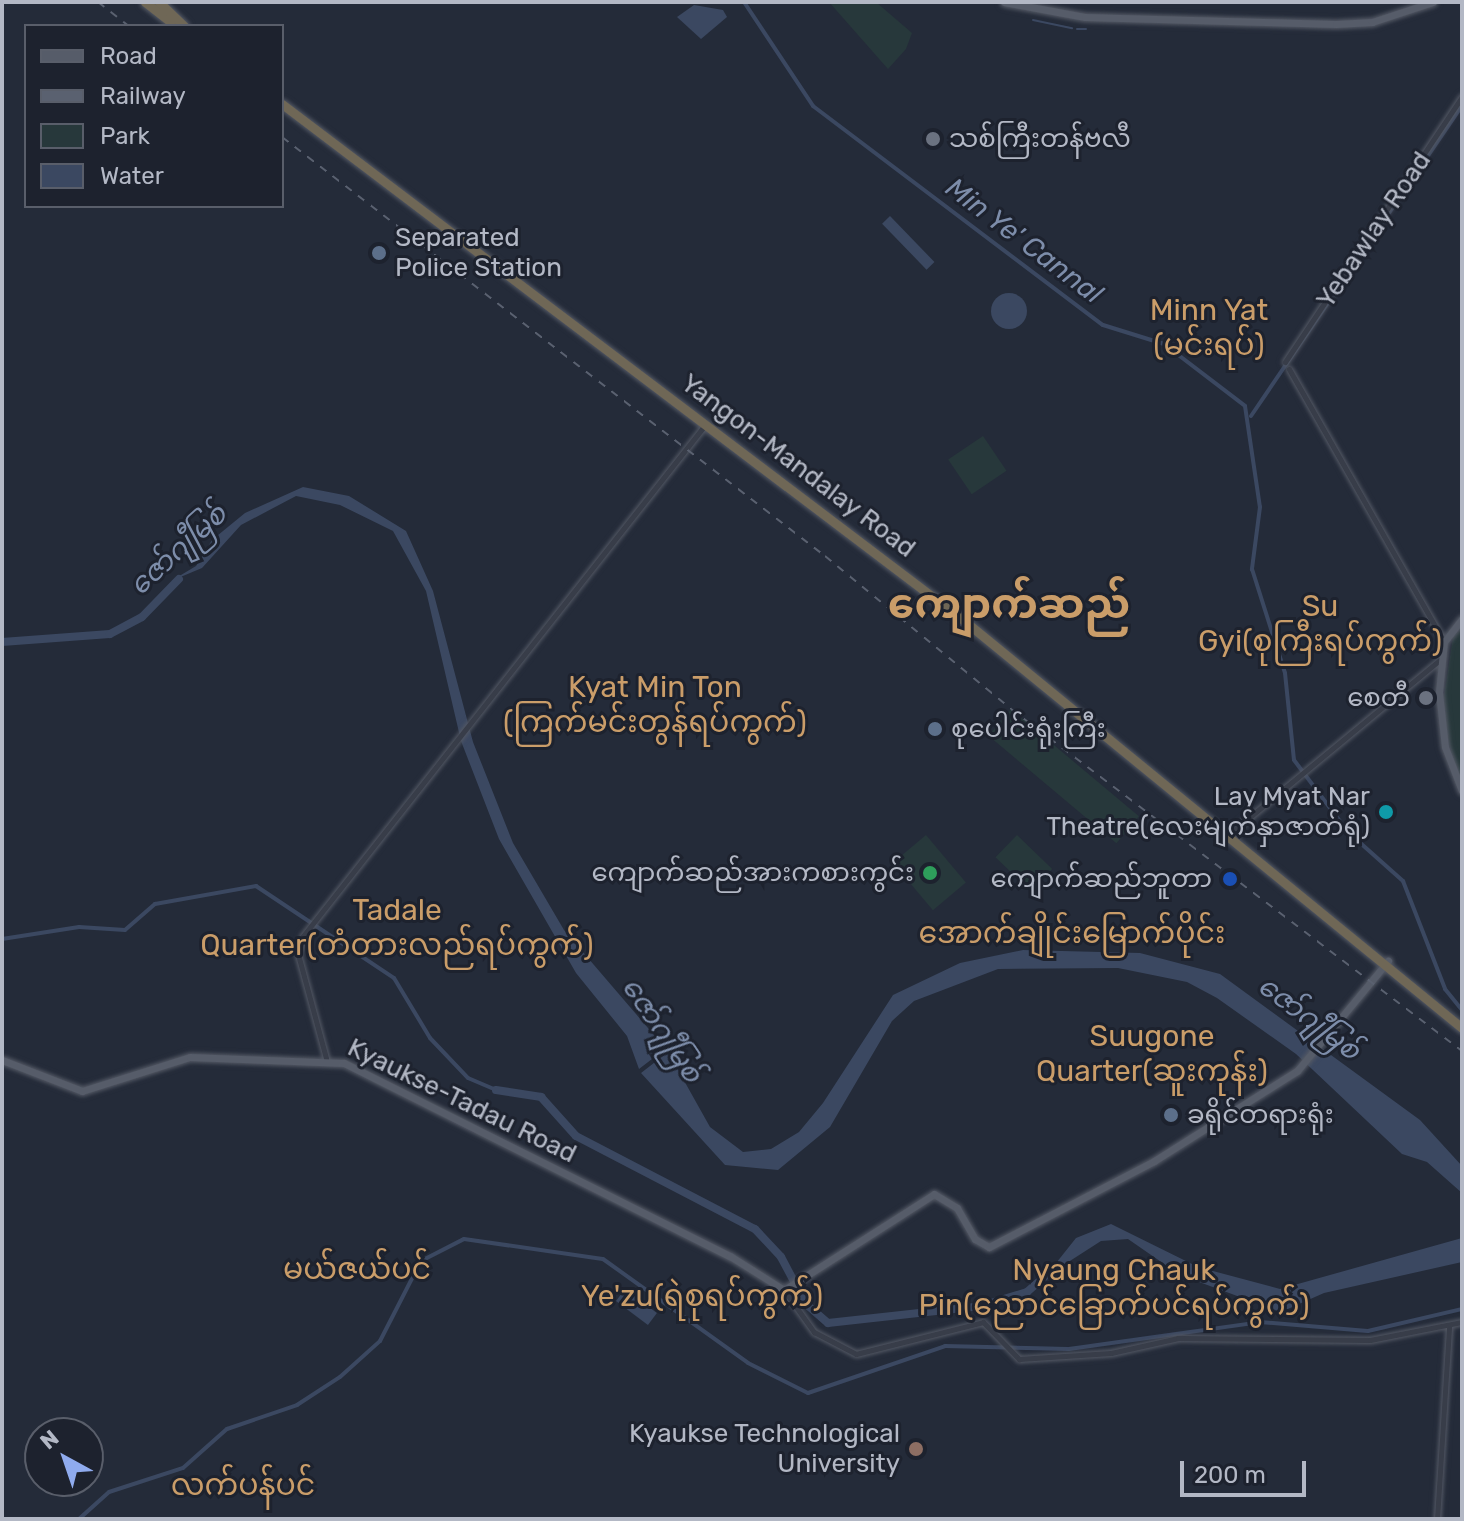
<!DOCTYPE html>
<html>
<head>
<meta charset="utf-8">
<style>
	body { margin:0 }
	#map { position:relative; width:1464px; height:1521px; overflow:hidden; background:#242b39; font-family:Rubik,"Noto Sans Myanmar",sans-serif }
	div>[style] { position:absolute }
	.green>* { inset:0; background:#27383b; transform-origin:0 0 }
	.water>* { inset:0; background:#3b4861; transform-origin:0 0 }
	.round { border-radius:50% }
	.stream>* { height:2px; margin:-1px; padding:0 1px; transform-origin:1px; border-radius:1px; background:#3b4861 }
	.canal>* { height:4px; margin:-2px; padding:0 2px; transform-origin:2px; border-radius:2px; background:#3b4861 }
	.river>* { height:8px; margin:-4px; padding:0 4px; transform-origin:4px; border-radius:4px; background:#3b4861 }
	.roads { filter:drop-shadow(0 0 2px #535864) drop-shadow(0 0 2px #535864) }
	.minor>* { height:5px; margin:-2.5px; padding:0 2.5px; transform-origin:2.5px; border-radius:2.5px; background:#383d49 }
	.major>* { height:7px; margin:-3.5px; padding:0 3.5px; transform-origin:3.5px; border-radius:3.5px; background:#565c69 }
	.highway>* { height:9px; margin:-4.5px; padding:0 4.5px; transform-origin:4.5px; border-radius:4.5px; background:#6f6756 }
	.rail>* { height:2px; margin-top:-1px; transform-origin:0; background:repeating-linear-gradient(90deg,#5a6170 0 8px,transparent 0 16px) }
	.dots>* { width:22px; height:22px; translate:-50% -50%; box-sizing:border-box; border:4px solid #1d222e; border-radius:50% }
	span { translate:-50% -50%; white-space:nowrap; text-align:center; line-height:1.15; -webkit-text-stroke:6px #1d222e; paint-order:stroke }
	.poi-label { font-size:26px; color:#b3b8c5 }
	.left { translate:0 -50%; text-align:left }
	.right { translate:-100% -50%; text-align:right }
	.street-label { font-size:26px; color:#b3b8c5 }
	.water-label { font-size:28px; color:#7d8daa; font-style:italic }
	.quarter-label { font-size:30px; color:#ca9d69 }
	.town-label { font-size:42px; color:#ca9d69; font-weight:700 }
	.frame { position:absolute; inset:0; border:4px solid #b3b8c5; pointer-events:none }
	.legend { position:absolute; left:24px; top:24px; width:260px; height:184px; box-sizing:border-box; background:#1d222e; border:2px solid #595e6a; margin:0; padding:10px 14px; list-style:none; font-size:24px; color:#b3b8c5 }
	.legend li { display:flex; align-items:center; gap:16px; height:40px }
	.legend b { width:40px; border:2px solid #595e6a }
	.north { position:absolute; left:24px; top:1417px; width:80px; height:80px; box-sizing:border-box; background:#1d222e; border:2px solid #595e6a; border-radius:50%; rotate:320deg; font-size:22px; font-weight:700; line-height:32px; text-align:center; color:#b3b8c5 }
	.north::after { content:''; display:block; margin:auto; width:28px; height:36px; background:#8fabee; clip-path:polygon(50% 0,100% 100%,50% 72%,0 100%) }
	.scale { position:absolute; left:1180px; top:1461px; width:126px; height:36px; box-sizing:border-box; border:4px solid #b3b8c5; border-top:0; padding-left:10px; font-size:24px; line-height:28px; white-space:nowrap; color:#b3b8c5; -webkit-text-stroke:6px #1d222e; paint-order:stroke }
</style>
</head>
<body>
<div id="map">
	<div class="green">
		<div style="clip-path:polygon(829px 2px,876px 2px,912px 33px,906px 49px,888px 69px)"></div>
		<div style="left:983px;top:436px;width:42px;height:42px;rotate:56deg"></div>
		<div style="clip-path:polygon(1462px 626px,1462px 790px,1441px 716px,1453px 637px)"></div>
		<div style="left:1011px;top:709px;width:167px;height:35px;rotate:40deg"></div>
		<div style="left:926px;top:835px;width:62px;height:43px;rotate:50deg"></div>
		<div style="left:1017px;top:835px;width:49px;height:31px;rotate:44deg"></div>
	</div>
	<div class="water">
		<div style="clip-path:polygon(694px 5px,723px 10px,727px 17px,701px 39px,677px 17px)"></div>
		<div style="left:890px;top:216px;width:64px;height:11px;rotate:46deg"></div>
		<div class="round" style="left:991px;top:293px;width:36px;height:36px"></div>
		<div style="clip-path:polygon(303px 487px,349px 496px,406px 531px,433px 591px,473px 742px,513px 843px,564px 930px,666px 1049px,654px 1048px,658px 1055px,648px 1053px,652px 1059px,639px 1069px,627px 1036px,576px 973px,499px 839px,461px 741px,426px 591px,393px 531px,340px 505px,296px 496px,241px 525px,202px 568px,171px 581px,196px 566px,212px 540px,245px 513px)"></div>
		<div style="clip-path:polygon(1023px 950px,1140px 953px,1220px 974px,1420px 1120px,1462px 1166px,1462px 1193px,1427px 1162px,1402px 1154px,1296px 1054px,1217px 998px,1187px 982px,1118px 968px,998px 969px,914px 1001px,892px 1021px,830px 1127px,778px 1170px,725px 1165px,641px 1073px,668px 1052px,710px 1127px,743px 1152px,771px 1149px,799px 1132px,823px 1103px,893px 995px,960px 963px)"></div>
		<div style="clip-path:polygon(1111px 1224px,1198px 1267px,1280px 1289px,1462px 1238px,1462px 1262px,1324px 1293px,1281px 1312px,1180px 1275px,1128px 1239px,1101px 1241px,1045px 1277px,1076px 1238px)"></div>
		<div style="left:625px;top:1289px;width:40px;height:15px;rotate:37deg"></div>
	</div>
	<div class="stream">
		<div style="left:1104px;top:2px;width:5px"></div>
		<div style="left:1033px;top:20px;width:40px;rotate:12deg"></div>
		<div style="left:1077px;top:29px;width:9px"></div>
	</div>
	<div class="canal">
		<div style="left:744px;top:2px;width:125px;rotate:56.4deg"></div>
		<div style="left:813px;top:106px;width:363px;rotate:37.1deg"></div>
		<div style="left:1103px;top:325px;width:64px;rotate:17.3deg"></div>
		<div style="left:1164px;top:344px;width:102px;rotate:37.4deg"></div>
		<div style="left:1245px;top:406px;width:102px;rotate:81.6deg"></div>
		<div style="left:1260px;top:507px;width:63px;rotate:97.4deg"></div>
		<div style="left:1252px;top:569px;width:109px;rotate:72.4deg"></div>
		<div style="left:1285px;top:673px;width:87px;rotate:84.1deg"></div>
		<div style="left:1294px;top:760px;width:90px;rotate:53.1deg"></div>
		<div style="left:1348px;top:832px;width:74px;rotate:41.7deg"></div>
		<div style="left:1403px;top:881px;width:116px;rotate:68.7deg"></div>
		<div style="left:1445px;top:989px;width:27px;rotate:51deg"></div>
		<div style="left:1251px;top:416px;width:375px;rotate:-55.8deg"></div>
		<div style="left:2px;top:939px;width:78px;rotate:-8.9deg"></div>
		<div style="left:79px;top:927px;width:46px;rotate:3.7deg"></div>
		<div style="left:125px;top:930px;width:40px;rotate:-41deg"></div>
		<div style="left:155px;top:904px;width:103px;rotate:-10.1deg"></div>
		<div style="left:256px;top:886px;width:166px;rotate:33.7deg"></div>
		<div style="left:394px;top:978px;width:70px;rotate:59deg"></div>
		<div style="left:430px;top:1038px;width:55px;rotate:46.5deg"></div>
		<div style="left:468px;top:1078px;width:30px;rotate:23deg"></div>
		<div style="left:79px;top:1519px;width:40px;rotate:-42deg"></div>
		<div style="left:109px;top:1492px;width:78px;rotate:-18deg"></div>
		<div style="left:183px;top:1468px;width:59px;rotate:-41.6deg"></div>
		<div style="left:227px;top:1429px;width:74px;rotate:-18.9deg"></div>
		<div style="left:297px;top:1405px;width:51px;rotate:-33.1deg"></div>
		<div style="left:340px;top:1377px;width:54px;rotate:-42deg"></div>
		<div style="left:380px;top:1341px;width:90px;rotate:-62.9deg"></div>
		<div style="left:421px;top:1261px;width:48px;rotate:-27.1deg"></div>
		<div style="left:464px;top:1239px;width:140px;rotate:8.2deg"></div>
		<div style="left:603px;top:1259px;width:178px;rotate:35.6deg"></div>
		<div style="left:748px;top:1363px;width:67px;rotate:26.6deg"></div>
		<div style="left:808px;top:1393px;width:145px;rotate:-18.9deg"></div>
		<div style="left:945px;top:1346px;width:124px;rotate:1.4deg"></div>
		<div style="left:1069px;top:1349px;width:193px;rotate:-8deg"></div>
		<div style="left:1260px;top:1322px;width:108px;rotate:4.8deg"></div>
		<div style="left:1368px;top:1331px;width:97px;rotate:-13.2deg"></div>
	</div>
	<div class="river">
		<div style="left:2px;top:642px;width:108px;rotate:-4.2deg"></div>
		<div style="left:110px;top:634px;width:36px;rotate:-28deg"></div>
		<div style="left:142px;top:617px;width:53px;rotate:-45.8deg"></div>
		<div style="left:496px;top:1090px;width:46px;rotate:8.8deg"></div>
		<div style="left:541px;top:1097px;width:52px;rotate:48.1deg"></div>
		<div style="left:576px;top:1136px;width:202px;rotate:27.5deg"></div>
		<div style="left:755px;top:1229px;width:38px;rotate:47deg"></div>
		<div style="left:781px;top:1257px;width:53px;rotate:62deg"></div>
		<div style="left:806px;top:1304px;width:29px;rotate:41deg"></div>
		<div style="left:828px;top:1323px;width:154px;rotate:-6.3deg"></div>
		<div style="left:981px;top:1306px;width:48px;rotate:-16.9deg"></div>
		<div style="left:1027px;top:1292px;width:33px;rotate:-41deg"></div>
	</div>
	<div class="roads">
		<div class="minor">
			<div style="left:1285px;top:362px;width:319px;rotate:-56.3deg"></div>
			<div style="left:1289px;top:369px;width:314px;rotate:60.4deg"></div>
			<div style="left:1228px;top:835px;width:276px;rotate:-39.6deg"></div>
			<div style="left:326px;top:1058px;width:108px;rotate:-105.1deg"></div>
			<div style="left:298px;top:954px;width:19px;rotate:-74deg"></div>
			<div style="left:303px;top:936px;width:650px;rotate:-51.81deg"></div>
			<div style="left:784px;top:1290px;width:52px;rotate:54.5deg"></div>
			<div style="left:814px;top:1332px;width:47px;rotate:27.6deg"></div>
			<div style="left:856px;top:1354px;width:131px;rotate:-14.1deg"></div>
			<div style="left:983px;top:1322px;width:52px;rotate:45.8deg"></div>
			<div style="left:1019px;top:1359px;width:92px;rotate:-3.7deg"></div>
			<div style="left:1111px;top:1353px;width:69px;rotate:-12.6deg"></div>
			<div style="left:1178px;top:1338px;width:192px;rotate:0.6deg"></div>
			<div style="left:1370px;top:1340px;width:94px;rotate:-11.1deg"></div>
			<div style="left:1437px;top:1519px;width:193px;rotate:-86.4deg"></div>
		</div>
		<div class="major">
			<div style="left:1004px;top:2px;width:82px;rotate:10.5deg"></div>
			<div style="left:1085px;top:17px;width:251px;rotate:1.6deg"></div>
			<div style="left:1336px;top:24px;width:36px;rotate:-3deg"></div>
			<div style="left:1372px;top:22px;width:64px;rotate:-18.2deg"></div>
			<div style="left:1462px;top:619px;width:29px;rotate:128deg"></div>
			<div style="left:1444px;top:642px;width:50px;rotate:95.7deg"></div>
			<div style="left:1439px;top:692px;width:55px;rotate:83.8deg"></div>
			<div style="left:1445px;top:747px;width:47px;rotate:68.9deg"></div>
			<div style="left:2px;top:1060px;width:86px;rotate:21.2deg"></div>
			<div style="left:82px;top:1091px;width:113px;rotate:-17.5deg"></div>
			<div style="left:190px;top:1057px;width:154px;rotate:2.2deg"></div>
			<div style="left:344px;top:1063px;width:432px;rotate:26.6deg"></div>
			<div style="left:730px;top:1256px;width:64px;rotate:32.2deg"></div>
			<div style="left:784px;top:1290px;width:178px;rotate:-32.6deg"></div>
			<div style="left:934px;top:1194px;width:27px;rotate:31deg"></div>
			<div style="left:957px;top:1208px;width:36px;rotate:60deg"></div>
			<div style="left:975px;top:1239px;width:16px;rotate:30deg"></div>
			<div style="left:989px;top:1247px;width:186px;rotate:-27.5deg"></div>
			<div style="left:1154px;top:1161px;width:169px;rotate:-32.2deg"></div>
			<div style="left:1297px;top:1071px;width:143px;rotate:-50.4deg"></div>
		</div>
		<div class="highway">
			<div style="left:145px;top:2px;width:39px;rotate:38deg"></div>
			<div style="left:159px;top:2px;width:35px;rotate:44deg"></div>
			<div style="left:282px;top:104px;width:859px;rotate:37.15deg"></div>
			<div style="left:967px;top:623px;width:640px;rotate:39.29deg"></div>
		</div>
	</div>
	<div class="rail">
		<div style="left:98px;top:2px;width:39px;rotate:38deg"></div>
		<div style="left:282px;top:137px;width:686px;rotate:37.66deg"></div>
		<div style="left:825px;top:556px;width:241px;rotate:39.4deg"></div>
		<div style="left:1011px;top:709px;width:566px;rotate:37.17deg"></div>
	</div>
	<div class="dots">
		<div style="left:933px;top:139px;background:#6b7280"></div>
		<div style="left:379px;top:253px;background:#5c6f8a"></div>
		<div style="left:1426px;top:698px;background:#6b7280"></div>
		<div style="left:935px;top:729px;background:#5c6f8a"></div>
		<div style="left:1386px;top:812px;background:#0f9aa8"></div>
		<div style="left:930px;top:873px;background:#2e9e5b"></div>
		<div style="left:1230px;top:879px;background:#1a4fb4"></div>
		<div style="left:1171px;top:1115px;background:#5c6f8a"></div>
		<div style="left:916px;top:1449px;background:#8d6e63"></div>
	</div>
	<div class="poi-label">
		<span class="left" style="left:949px;top:139px">သစ်ကြီးတန်ဗလီ</span>
		<span class="left" style="left:395px;top:253px">Separated<br>Police Station</span>
		<span class="right" style="left:1410px;top:698px">စေတီ</span>
		<span class="left" style="left:951px;top:729px">စုပေါင်းရုံးကြီး</span>
		<span class="right" style="left:1370px;top:812px">Lay Myat Nar<br>Theatre(လေးမျက်နှာဇာတ်ရုံ)</span>
		<span class="right" style="left:914px;top:873px">ကျောက်ဆည်အားကစားကွင်း</span>
		<span class="right" style="left:1212px;top:879px">ကျောက်ဆည်ဘူတာ</span>
		<span class="left" style="left:1187px;top:1115px">ခရိုင်တရားရုံး</span>
		<span class="right" style="left:900px;top:1449px">Kyaukse Technological<br>University</span>
	</div>
	<div class="street-label">
		<span style="left:1374px;top:230px;rotate:-56deg">Yebawlay Road</span>
		<span style="left:798px;top:466px;rotate:37deg">Yangon-Mandalay Road</span>
		<span style="left:462px;top:1101px;rotate:26deg">Kyaukse-Tadau Road</span>
	</div>
	<div class="water-label">
		<span style="left:1024px;top:241px;rotate:37deg">Min Ye' Cannal</span>
		<span style="left:178px;top:550px;rotate:-42deg">ဇော်ဂျီမြစ်</span>
		<span style="left:1309px;top:1018px;rotate:37deg">ဇော်ဂျီမြစ်</span>
		<span style="left:662px;top:1030px;rotate:56deg">ဇော်ဂျီမြစ်</span>
	</div>
	<div class="quarter-label">
		<span style="left:1209px;top:327px">Minn Yat<br>(မင်းရပ်)</span>
		<span style="left:1320px;top:623px">Su<br>Gyi(စုကြီးရပ်ကွက်)</span>
		<span style="left:655px;top:704px">Kyat Min Ton<br>(ကြက်မင်းတွန်ရပ်ကွက်)</span>
		<span style="left:397px;top:927px">Tadale<br>Quarter(တံတားလည်ရပ်ကွက်)</span>
		<span style="left:1072px;top:933px">အောက်ချိုင်းမြောက်ပိုင်း</span>
		<span style="left:1152px;top:1053px">Suugone<br>Quarter(ဆူးကုန်း)</span>
		<span style="left:357px;top:1269px">မယ်ဇယ်ပင်</span>
		<span style="left:1114px;top:1287px">Nyaung Chauk<br>Pin(ညောင်ခြောက်ပင်ရပ်ကွက်)</span>
		<span style="left:702px;top:1296px">Ye'zu(ရဲစုရပ်ကွက်)</span>
		<span style="left:243px;top:1485px">လက်ပန်ပင်</span>
	</div>
	<div class="town-label">
		<span style="left:1009px;top:604px">ကျောက်ဆည်</span>
	</div>
	<div class="frame"></div>
	<ul class="legend">
	<li><b style="height:10px;background:#565c69"></b>Road</li>
	<li><b style="height:10px;background:#5a6170"></b>Railway</li>
	<li><b style="height:22px;background:#27383b"></b>Park</li>
	<li><b style="height:22px;background:#3b4861"></b>Water</li>
	</ul>
	<div class="north">N</div>
	<div class="scale">200 m</div>
</div>
</body>
</html>
